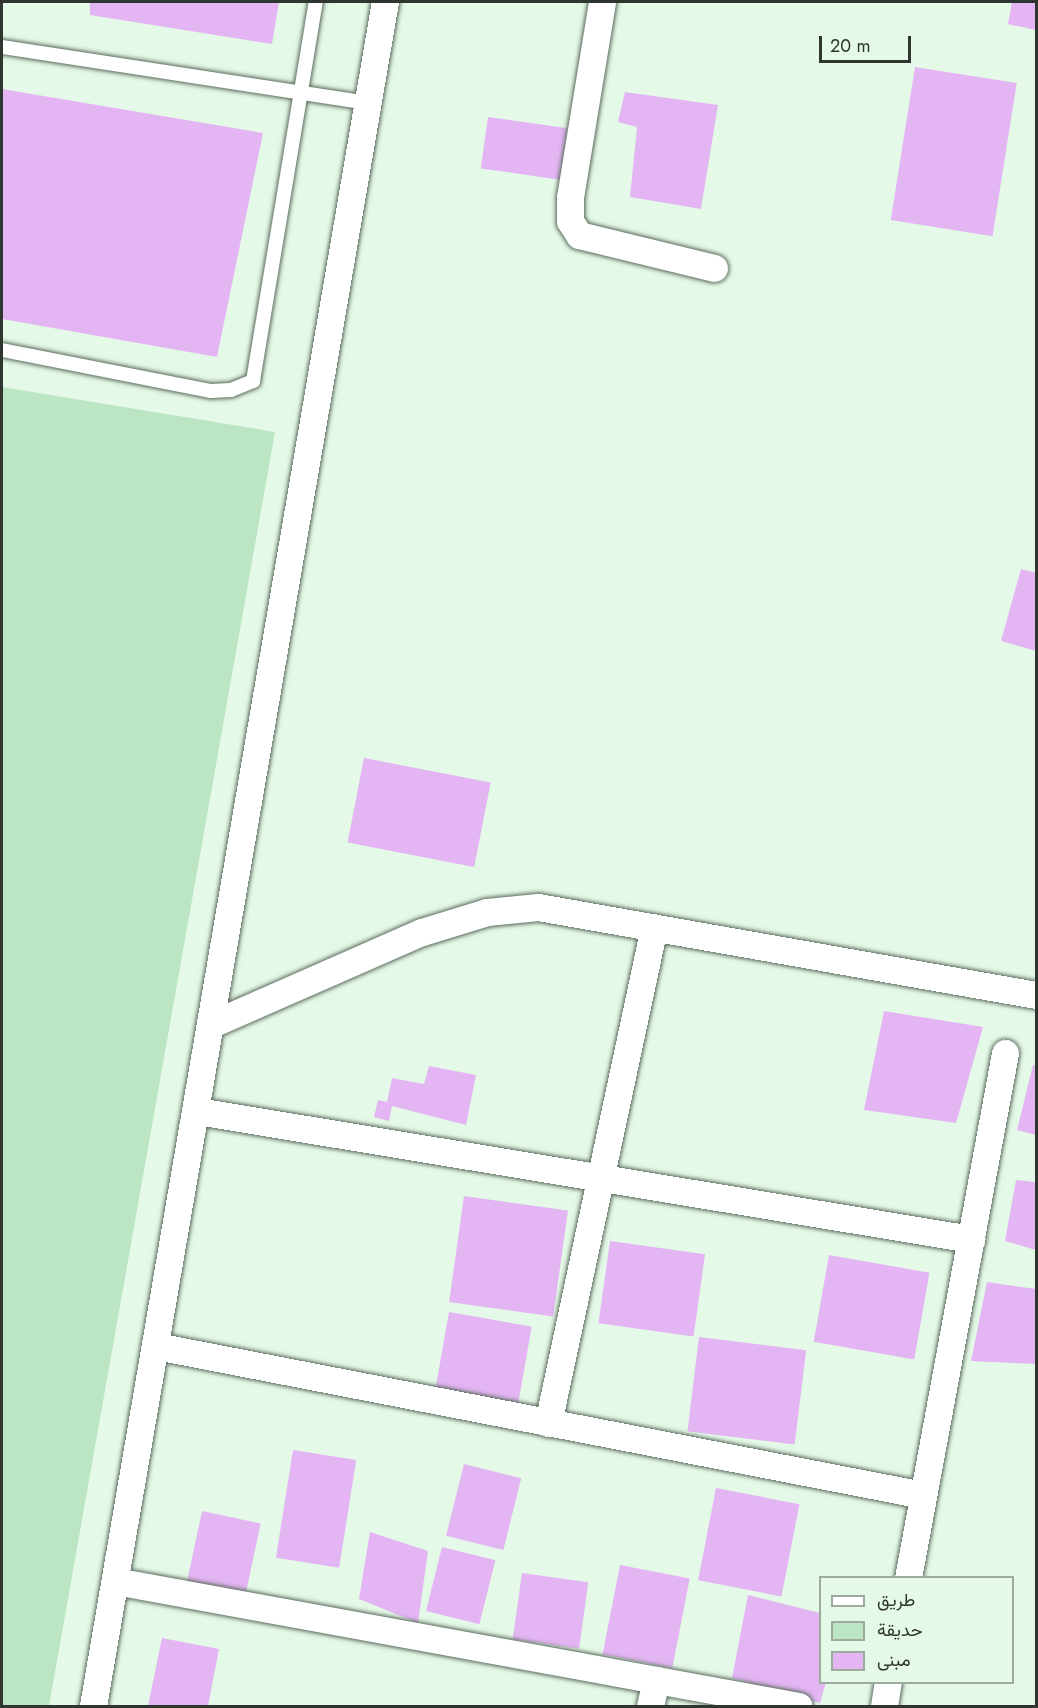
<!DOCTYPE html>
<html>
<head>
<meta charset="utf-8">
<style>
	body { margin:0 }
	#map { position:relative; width:1038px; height:1708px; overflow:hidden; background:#e5f9e8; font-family:Jost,Vazirmatn,sans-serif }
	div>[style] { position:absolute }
	.green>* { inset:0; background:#bce5c4 }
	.building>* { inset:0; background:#e3b5f3; transform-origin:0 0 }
	.roads { filter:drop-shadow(0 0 2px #5b6c5e) drop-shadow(0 0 2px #5b6c5e) }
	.lane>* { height:14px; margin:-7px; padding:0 7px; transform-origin:7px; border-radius:7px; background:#fff }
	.street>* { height:27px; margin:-13.5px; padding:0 13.5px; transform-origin:13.5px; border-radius:13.5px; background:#fff }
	span { translate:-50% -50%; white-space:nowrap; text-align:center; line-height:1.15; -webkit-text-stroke:6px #e5f9e8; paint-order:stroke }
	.frame { position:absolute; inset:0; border:3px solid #2e362f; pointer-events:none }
	.legend { position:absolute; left:819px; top:1576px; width:195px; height:108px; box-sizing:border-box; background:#e5f9e8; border:2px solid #9cab9e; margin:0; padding:8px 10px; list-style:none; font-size:18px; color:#2e362f }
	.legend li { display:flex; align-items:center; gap:12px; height:30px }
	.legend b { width:30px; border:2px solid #9cab9e }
	.scale { position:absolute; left:819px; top:36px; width:92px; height:27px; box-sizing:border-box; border:3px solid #2e362f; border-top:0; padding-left:8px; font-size:18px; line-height:21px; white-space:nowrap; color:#2e362f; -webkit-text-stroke:4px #e5f9e8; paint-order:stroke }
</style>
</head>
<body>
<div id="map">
	<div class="green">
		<div style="clip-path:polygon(2px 387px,275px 432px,49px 1706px,2px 1706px)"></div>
	</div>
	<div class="building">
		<div style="clip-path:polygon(90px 2px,279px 2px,272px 44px,90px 15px)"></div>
		<div style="clip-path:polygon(1012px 2px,1036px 2px,1036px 30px,1008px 24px)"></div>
		<div style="left:915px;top:67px;width:103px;height:155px;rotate:9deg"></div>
		<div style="clip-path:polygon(2px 89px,263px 133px,217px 357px,2px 319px)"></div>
		<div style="clip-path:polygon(625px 92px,718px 105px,701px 209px,630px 197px,637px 127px,618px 122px)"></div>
		<div style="left:488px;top:117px;width:80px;height:52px;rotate:8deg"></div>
		<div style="clip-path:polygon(1021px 569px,1036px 573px,1036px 651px,1001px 641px)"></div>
		<div style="left:364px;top:758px;width:129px;height:86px;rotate:11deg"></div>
		<div style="clip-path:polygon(884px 1011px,983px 1027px,956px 1123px,864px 1110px)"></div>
		<div style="clip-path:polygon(1033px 1065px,1036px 1065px,1036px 1135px,1017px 1130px)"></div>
		<div style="clip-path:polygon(429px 1066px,476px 1075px,466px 1125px,392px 1106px,389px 1121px,374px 1117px,378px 1100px,387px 1102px,392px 1078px,424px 1084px)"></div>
		<div style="clip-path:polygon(1016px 1180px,1036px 1182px,1036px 1250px,1005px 1241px)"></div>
		<div style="left:464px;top:1196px;width:105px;height:107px;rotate:8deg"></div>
		<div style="left:610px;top:1241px;width:96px;height:83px;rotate:8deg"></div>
		<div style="left:829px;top:1255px;width:102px;height:88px;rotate:10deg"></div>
		<div style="clip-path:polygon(987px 1282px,1036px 1289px,1036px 1364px,971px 1361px)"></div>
		<div style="left:449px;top:1312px;width:84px;height:79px;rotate:10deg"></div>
		<div style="left:699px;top:1337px;width:108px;height:95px;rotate:7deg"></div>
		<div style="left:293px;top:1450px;width:64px;height:109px;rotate:9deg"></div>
		<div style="left:464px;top:1464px;width:59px;height:74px;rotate:14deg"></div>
		<div style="left:716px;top:1488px;width:85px;height:94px;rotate:11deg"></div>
		<div style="left:202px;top:1511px;width:60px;height:72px;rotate:12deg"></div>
		<div style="clip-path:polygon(370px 1532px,428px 1551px,418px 1623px,359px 1599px)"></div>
		<div style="left:442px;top:1547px;width:55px;height:66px;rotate:14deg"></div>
		<div style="left:620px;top:1565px;width:71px;height:91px;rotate:11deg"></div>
		<div style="left:522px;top:1573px;width:67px;height:67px;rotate:8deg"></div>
		<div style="clip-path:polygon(748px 1595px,820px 1613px,820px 1682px,826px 1682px,820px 1703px,732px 1678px)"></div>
		<div style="clip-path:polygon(162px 1638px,219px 1649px,208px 1706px,148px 1706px)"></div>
	</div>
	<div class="roads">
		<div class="lane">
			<div style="left:2px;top:47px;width:370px;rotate:8.7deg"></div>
			<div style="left:2px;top:350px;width:213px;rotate:11.1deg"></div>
			<div style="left:211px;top:391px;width:20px;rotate:-3deg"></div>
			<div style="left:231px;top:390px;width:24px;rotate:-22deg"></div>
			<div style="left:253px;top:381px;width:384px;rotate:-80.6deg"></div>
		</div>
		<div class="street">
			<div style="left:602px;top:2px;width:198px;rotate:99.3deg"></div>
			<div style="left:570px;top:197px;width:24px;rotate:90deg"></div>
			<div style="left:570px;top:221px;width:17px;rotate:57deg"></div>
			<div style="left:579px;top:235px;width:139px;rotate:13.7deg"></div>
			<div style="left:212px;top:1024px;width:229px;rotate:-23.7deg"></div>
			<div style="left:422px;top:932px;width:68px;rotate:-17.1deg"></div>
			<div style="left:487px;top:912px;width:51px;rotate:-5.6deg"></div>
			<div style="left:538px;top:907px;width:506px;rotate:10.02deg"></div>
			<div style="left:197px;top:1111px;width:785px;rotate:9.39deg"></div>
			<div style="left:156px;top:1346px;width:781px;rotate:10.99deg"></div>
			<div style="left:548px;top:1423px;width:507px;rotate:-77.94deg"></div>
			<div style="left:908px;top:1578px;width:534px;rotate:-79.53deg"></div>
			<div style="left:115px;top:1581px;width:695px;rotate:10.36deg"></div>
			<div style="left:93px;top:1706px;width:1729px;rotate:-80.28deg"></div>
			<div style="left:650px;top:1706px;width:27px;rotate:-77deg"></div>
			<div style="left:884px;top:1706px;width:24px;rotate:-81deg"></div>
		</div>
	</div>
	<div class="frame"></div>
	<ul class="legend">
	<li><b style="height:8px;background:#fff"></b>طريق</li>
	<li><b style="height:16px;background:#bce5c4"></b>حديقة</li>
	<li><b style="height:16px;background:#e3b5f3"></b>مبنى</li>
	</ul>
	<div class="scale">20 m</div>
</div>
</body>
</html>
